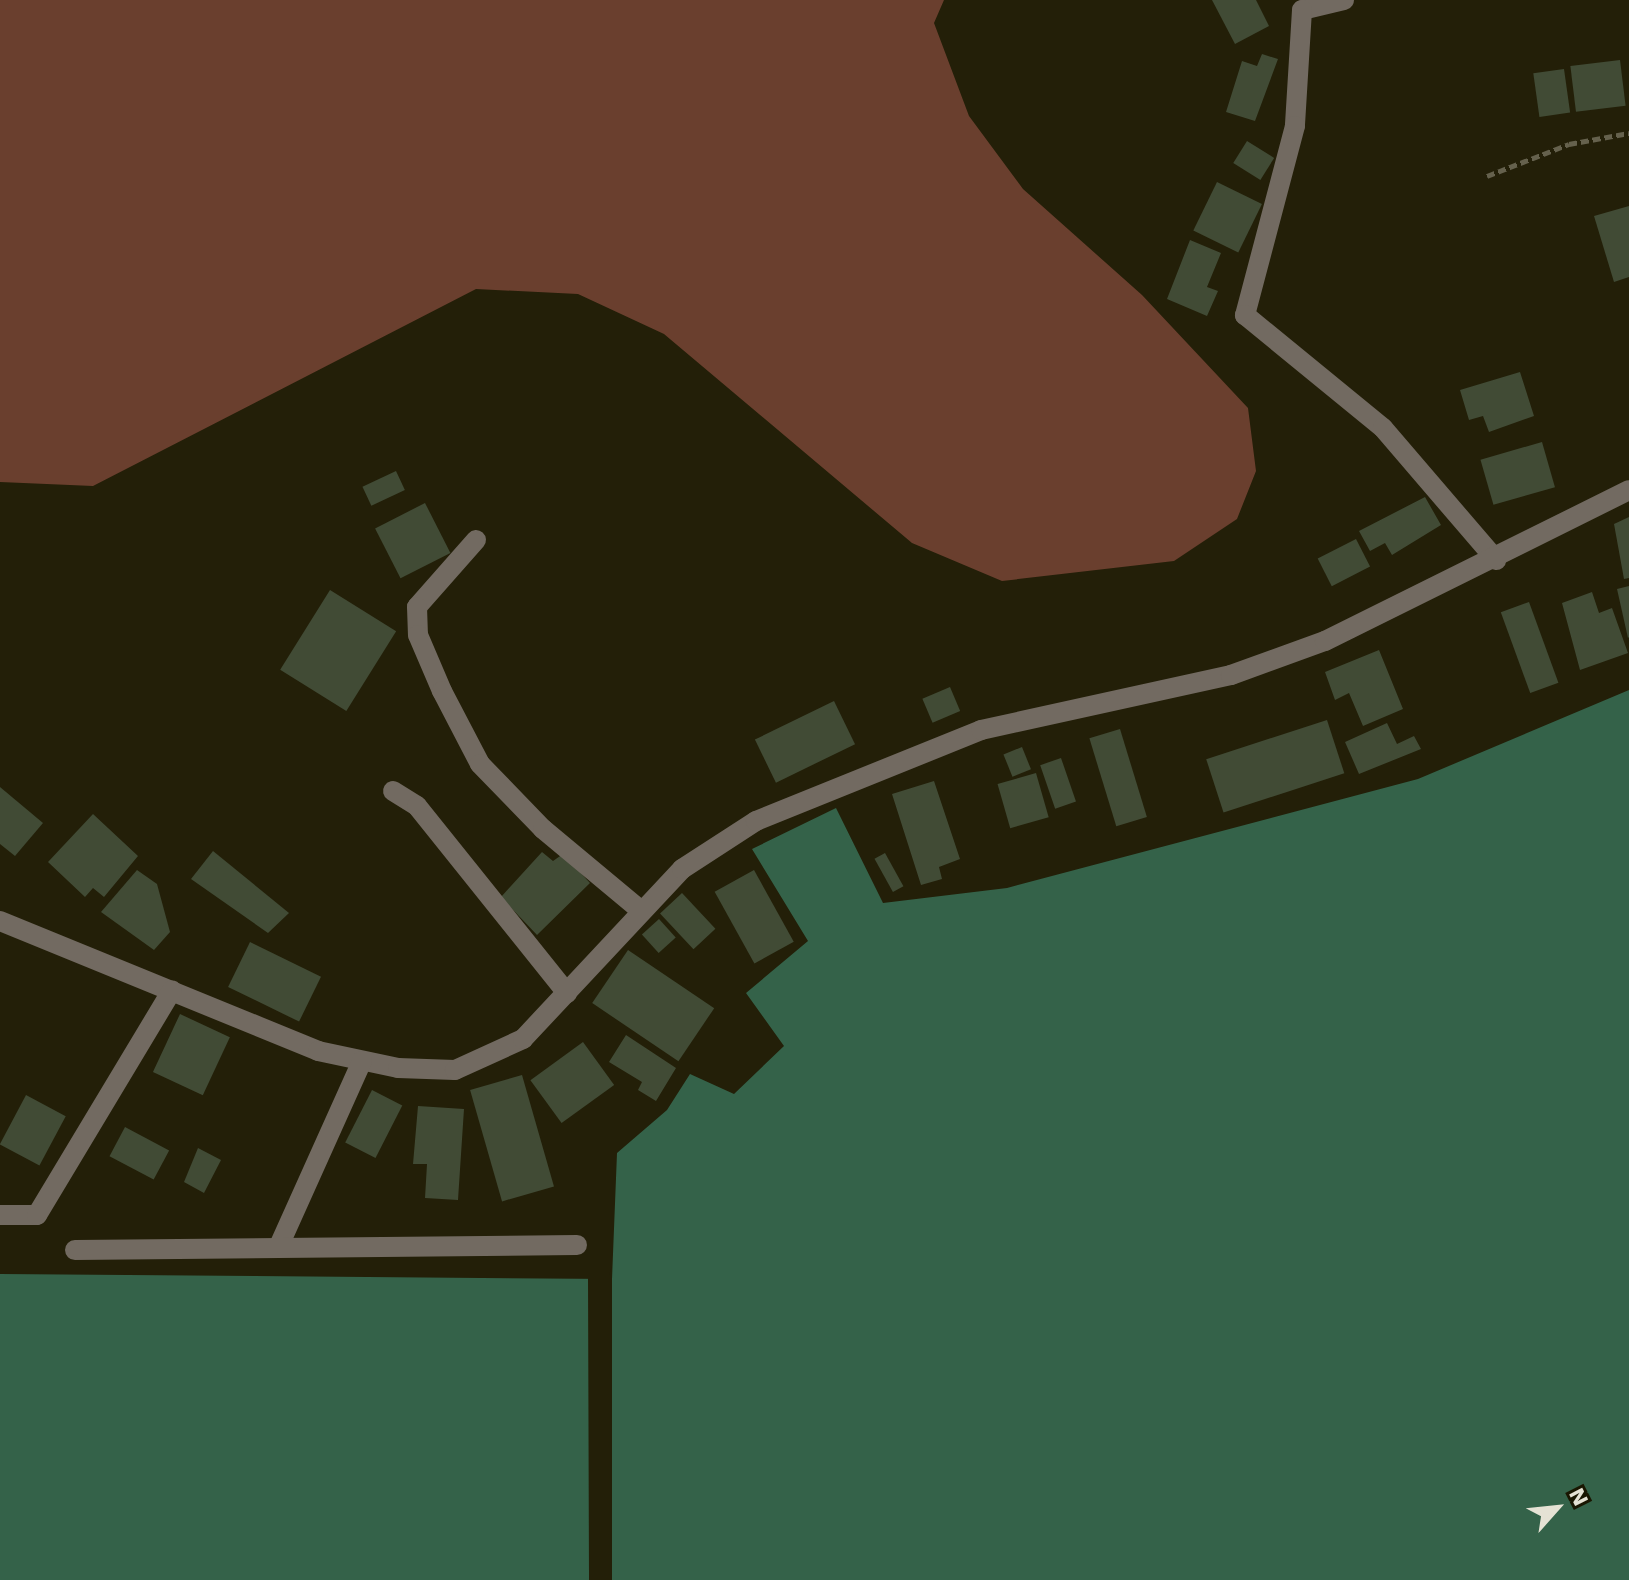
<!DOCTYPE html>
<html>
<head>
<meta charset="utf-8">
<style>
	body { margin:0 }
	#map { position:relative; width:1629px; height:1580px; overflow:hidden; background:#231f08; font-family:"Work Sans",sans-serif }
	div>[style] { position:absolute }
	.forest>* { inset:0; background:#6a3f2e }
	.water>* { inset:0; background:#346249 }
	.pier>* { inset:0; background:#231f08 }
	.building>* { inset:0; background:#414b35; transform-origin:0 0 }
	.path>* { height:5px; margin-top:-2.5px; transform-origin:0; background:repeating-linear-gradient(90deg,#65614d 0 8px,transparent 0 12px) }
	.minor>* { height:20px; margin:-10px; padding:0 10px; transform-origin:10px; border-radius:10px; background:#726a61 }
	span { translate:-50% -50%; white-space:nowrap; text-align:center; line-height:1.15; -webkit-text-stroke:8px #191601; paint-order:stroke }
	.north { position:absolute; left:1517px; top:1468px; width:80px; height:80px; -webkit-text-stroke:6px #191601; paint-order:stroke; rotate:63deg; font-size:22px; font-weight:700; line-height:32px; text-align:center; color:#e5e2d4 }
	.north::after { content:''; display:block; margin:auto; width:28px; height:36px; background:#e5e2d4; clip-path:polygon(50% 0,100% 100%,50% 72%,0 100%) }
</style>
</head>
<body>
<div id="map">
	<div class="forest">
		<div style="clip-path:polygon(0 0,944px 0,934px 23px,969px 116px,1023px 189px,1142px 295px,1248px 408px,1256px 471px,1237px 519px,1174px 561px,1002px 581px,912px 543px,664px 334px,578px 294px,476px 289px,93px 486px,0 482px)"></div>
	</div>
	<div class="water">
		<div style="clip-path:polygon(1629px 690px,1629px 1580px,0 1580px,0 1274px,612px 1279px,617px 1153px,667px 1110px,690px 1074px,734px 1094px,784px 1046px,746px 993px,808px 941px,752px 849px,836px 808px,883px 903px,1007px 888px,1418px 779px)"></div>
	</div>
	<div class="pier">
		<div style="clip-path:polygon(612px 1266px,612px 1580px,589px 1580px,588px 1275px,609px 1275px)"></div>
	</div>
	<div class="building">
		<div style="clip-path:polygon(1212px 0,1256px 0,1269px 26px,1235px 44px)"></div>
		<div style="clip-path:polygon(1262px 54px,1278px 59px,1255px 121px,1226px 112px,1242px 61px,1257px 66px)"></div>
		<div style="left:1620px;top:60px;width:46px;height:50px;rotate:83deg"></div>
		<div style="left:1564px;top:69px;width:44px;height:31px;rotate:82deg"></div>
		<div style="left:1247px;top:141px;width:32px;height:26px;rotate:32deg"></div>
		<div style="left:1217px;top:182px;width:50px;height:54px;rotate:26deg"></div>
		<div style="clip-path:polygon(1629px 206px,1629px 277px,1614px 282px,1594px 216px)"></div>
		<div style="clip-path:polygon(1190px 240px,1221px 253px,1207px 287px,1218px 291px,1207px 316px,1167px 299px)"></div>
		<div style="clip-path:polygon(1520px 372px,1534px 416px,1489px 432px,1483px 416px,1469px 420px,1460px 390px)"></div>
		<div style="left:1542px;top:442px;width:47px;height:64px;rotate:74deg"></div>
		<div style="left:396px;top:471px;width:21px;height:37px;rotate:65deg"></div>
		<div style="clip-path:polygon(1425px 497px,1441px 525px,1392px 555px,1385px 543px,1370px 551px,1359px 531px)"></div>
		<div style="left:425px;top:503px;width:56px;height:56px;rotate:63deg"></div>
		<div style="clip-path:polygon(1629px 517px,1629px 578px,1624px 579px,1614px 524px)"></div>
		<div style="left:1356px;top:539px;width:31px;height:43px;rotate:63deg"></div>
		<div style="clip-path:polygon(1629px 586px,1629px 637px,1628px 638px,1617px 589px)"></div>
		<div style="left:330px;top:590px;width:78px;height:94px;rotate:32deg"></div>
		<div style="clip-path:polygon(1592px 592px,1599px 613px,1612px 608px,1628px 653px,1580px 670px,1562px 603px)"></div>
		<div style="left:1529px;top:602px;width:86px;height:30px;rotate:70deg"></div>
		<div style="clip-path:polygon(1379px 650px,1403px 709px,1363px 726px,1349px 693px,1335px 700px,1325px 672px)"></div>
		<div style="left:950px;top:687px;width:26px;height:30px;rotate:67deg"></div>
		<div style="left:834px;top:701px;width:48px;height:88px;rotate:64deg"></div>
		<div style="left:1327px;top:720px;width:56px;height:127px;rotate:72deg"></div>
		<div style="clip-path:polygon(1387px 723px,1397px 744px,1414px 736px,1421px 749px,1359px 774px,1345px 742px)"></div>
		<div style="left:1120px;top:729px;width:92px;height:32px;rotate:73deg"></div>
		<div style="left:1022px;top:747px;width:24px;height:20px;rotate:68deg"></div>
		<div style="left:1061px;top:758px;width:46px;height:22px;rotate:71deg"></div>
		<div style="left:1036px;top:773px;width:46px;height:40px;rotate:74deg"></div>
		<div style="clip-path:polygon(934px 781px,960px 859px,939px 867px,942px 879px,921px 885px,892px 794px)"></div>
		<div style="clip-path:polygon(0 787px,43px 823px,15px 856px,0 844px)"></div>
		<div style="clip-path:polygon(93px 814px,138px 856px,104px 897px,93px 888px,85px 897px,48px 862px)"></div>
		<div style="clip-path:polygon(213px 851px,289px 913px,268px 933px,191px 879px)"></div>
		<div style="clip-path:polygon(542px 852px,553px 861px,563px 854px,590px 883px,537px 935px,501px 897px)"></div>
		<div style="left:885px;top:853px;width:38px;height:12px;rotate:61deg"></div>
		<div style="clip-path:polygon(137px 870px,157px 884px,170px 932px,154px 950px,101px 912px)"></div>
		<div style="left:754px;top:870px;width:82px;height:45px;rotate:61deg"></div>
		<div style="left:682px;top:893px;width:49px;height:30px;rotate:47deg"></div>
		<div style="left:659px;top:919px;width:25px;height:23px;rotate:48deg"></div>
		<div style="left:250px;top:942px;width:79px;height:50px;rotate:26deg"></div>
		<div style="left:628px;top:950px;width:104px;height:64px;rotate:34deg"></div>
		<div style="left:180px;top:1014px;width:55px;height:64px;rotate:25deg"></div>
		<div style="clip-path:polygon(626px 1035px,676px 1068px,656px 1101px,638px 1090px,642px 1082px,609px 1062px)"></div>
		<div style="left:583px;top:1042px;width:53px;height:65px;rotate:54deg"></div>
		<div style="left:522px;top:1075px;width:116px;height:54px;rotate:74deg"></div>
		<div style="left:372px;top:1090px;width:34px;height:59px;rotate:27deg"></div>
		<div style="left:26px;top:1095px;width:45px;height:56px;rotate:28deg"></div>
		<div style="clip-path:polygon(418px 1106px,464px 1109px,458px 1200px,425px 1198px,427px 1164px,413px 1164px)"></div>
		<div style="left:125px;top:1127px;width:50px;height:33px;rotate:28deg"></div>
		<div style="clip-path:polygon(198px 1148px,221px 1160px,204px 1193px,184px 1182px)"></div>
	</div>
	<div class="path">
		<div style="left:1487px;top:176px;width:88px;rotate:-21.3deg"></div>
		<div style="left:1569px;top:144px;width:61px;rotate:-10.4deg"></div>
	</div>
	<div class="minor">
		<div style="left:1344px;top:0;width:43px;rotate:166.6deg"></div>
		<div style="left:1302px;top:10px;width:116px;rotate:93.5deg"></div>
		<div style="left:1295px;top:126px;width:196px;rotate:104.8deg"></div>
		<div style="left:1245px;top:315px;width:178px;rotate:39.3deg"></div>
		<div style="left:1383px;top:428px;width:174px;rotate:49.4deg"></div>
		<div style="left:476px;top:540px;width:89px;rotate:131.4deg"></div>
		<div style="left:417px;top:607px;width:28px;rotate:88deg"></div>
		<div style="left:418px;top:635px;width:61px;rotate:66.8deg"></div>
		<div style="left:442px;top:691px;width:82px;rotate:62.5deg"></div>
		<div style="left:480px;top:764px;width:91px;rotate:45.9deg"></div>
		<div style="left:543px;top:829px;width:125px;rotate:39.8deg"></div>
		<div style="left:393px;top:791px;width:28px;rotate:32deg"></div>
		<div style="left:417px;top:806px;width:240px;rotate:51.3deg"></div>
		<div style="left:0;top:921px;width:344px;rotate:22.2deg"></div>
		<div style="left:318px;top:1051px;width:82px;rotate:12deg"></div>
		<div style="left:398px;top:1068px;width:57px;rotate:2deg"></div>
		<div style="left:455px;top:1070px;width:75px;rotate:-24.5deg"></div>
		<div style="left:523px;top:1039px;width:233px;rotate:-46.9deg"></div>
		<div style="left:682px;top:869px;width:88px;rotate:-33deg"></div>
		<div style="left:756px;top:821px;width:243px;rotate:-22deg"></div>
		<div style="left:981px;top:730px;width:256px;rotate:-12.4deg"></div>
		<div style="left:1231px;top:675px;width:100px;rotate:-19.9deg"></div>
		<div style="left:1325px;top:641px;width:339px;rotate:-26.4deg"></div>
		<div style="left:0;top:1215px;width:37px"></div>
		<div style="left:37px;top:1215px;width:262px;rotate:-59deg"></div>
		<div style="left:278px;top:1248px;width:205px;rotate:-65.8deg"></div>
		<div style="left:75px;top:1250px;width:502px;rotate:-0.57deg"></div>
	</div>
	<div class="north">N</div>
</div>
</body>
</html>
